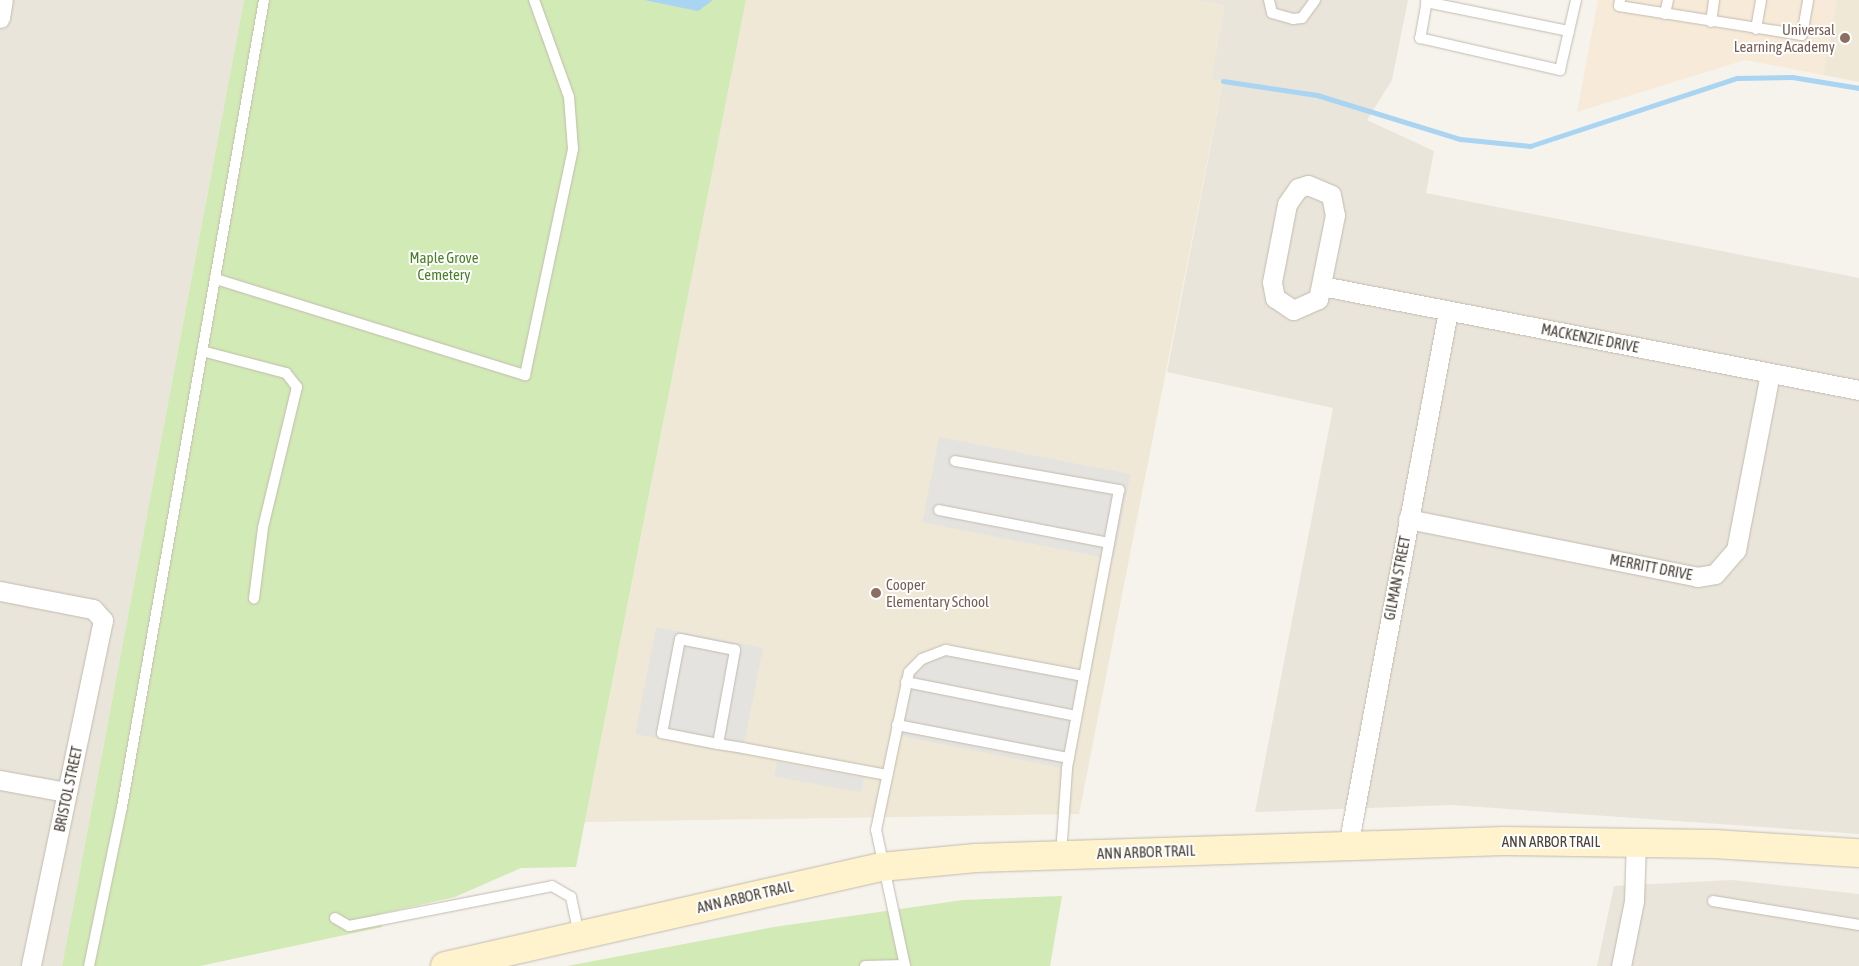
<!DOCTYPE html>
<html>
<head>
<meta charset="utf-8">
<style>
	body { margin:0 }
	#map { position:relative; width:1859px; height:966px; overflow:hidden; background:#f6f3ec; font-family:"Asap Condensed",sans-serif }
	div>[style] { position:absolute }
	.residential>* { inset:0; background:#eae5da }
	.commercial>* { inset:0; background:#f7ead8 }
	.education>* { inset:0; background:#efe8d6 }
	.green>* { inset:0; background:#d2eab5 }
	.parking>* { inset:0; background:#e5e3e0; transform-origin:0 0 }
	.water>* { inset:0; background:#a9d4f2 }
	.stream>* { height:5px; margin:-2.5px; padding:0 2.5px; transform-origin:2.5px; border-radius:2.5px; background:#a9d4f2 }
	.roads { filter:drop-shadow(0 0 1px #c2bbae) drop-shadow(0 0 1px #c2bbae) }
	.lane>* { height:10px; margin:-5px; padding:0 5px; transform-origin:5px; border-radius:5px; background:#fff }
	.street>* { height:19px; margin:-9.5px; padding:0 9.5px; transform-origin:9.5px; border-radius:9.5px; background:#fff }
	.secondary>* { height:28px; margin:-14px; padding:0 14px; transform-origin:14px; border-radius:14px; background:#fff3cd }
	.dots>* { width:14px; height:14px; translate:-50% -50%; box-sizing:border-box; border:2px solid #fff; border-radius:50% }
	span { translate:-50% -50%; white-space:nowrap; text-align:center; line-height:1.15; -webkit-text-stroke:4px #fff; paint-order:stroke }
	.education-label { font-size:15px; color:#785e54 }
	.right { translate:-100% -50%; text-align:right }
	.left { translate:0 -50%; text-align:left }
	.park-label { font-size:15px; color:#4a7f2a }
	.street-label { font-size:15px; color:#4b4439 }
</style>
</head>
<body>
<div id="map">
	<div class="residential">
		<div style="clip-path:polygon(0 0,244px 0,62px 966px,0 966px)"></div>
		<div style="clip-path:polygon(1195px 0,1408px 0,1392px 80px,1367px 120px,1434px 151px,1426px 193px,1859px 278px,1859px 834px,1452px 805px,1255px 812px,1333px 408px,1167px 372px,1223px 82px,1211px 79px,1224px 6px)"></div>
		<div style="clip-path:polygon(1732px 880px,1859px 894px,1859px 966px,1597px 966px,1614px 886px)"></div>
	</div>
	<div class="commercial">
		<div style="clip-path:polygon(1598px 0,1837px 0,1823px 75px,1745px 60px,1577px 112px)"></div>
	</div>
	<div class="education">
		<div style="clip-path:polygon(746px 0,1195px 0,1224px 6px,1211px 79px,1223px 81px,1079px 814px,585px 822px)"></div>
		<div style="clip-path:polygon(1837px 0,1859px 0,1859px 82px,1823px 75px)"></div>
	</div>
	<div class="green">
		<div style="clip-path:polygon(244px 0,746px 0,576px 867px,521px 868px,455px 897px,379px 914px,382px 927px,200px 966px,62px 966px)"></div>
		<div style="clip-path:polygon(1062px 896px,1050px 966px,567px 966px,774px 927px,963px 900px)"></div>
	</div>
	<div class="parking">
		<div style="left:939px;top:437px;width:195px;height:87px;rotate:11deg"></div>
		<div style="left:656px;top:627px;width:109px;height:109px;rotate:11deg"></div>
		<div style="clip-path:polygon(938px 651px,1083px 676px,1067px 769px,895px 735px,909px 672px)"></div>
		<div style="left:777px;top:762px;width:88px;height:15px;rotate:10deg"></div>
	</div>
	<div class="water">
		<div style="clip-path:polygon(644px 0,713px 0,698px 11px)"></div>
	</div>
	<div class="stream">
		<div style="left:1223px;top:81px;width:95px;rotate:8.5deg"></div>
		<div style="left:1317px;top:95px;width:150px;rotate:17.1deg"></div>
		<div style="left:1460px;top:139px;width:70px;rotate:5.7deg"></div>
		<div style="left:1530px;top:146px;width:218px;rotate:-18.2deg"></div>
		<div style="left:1737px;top:78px;width:55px;rotate:-1deg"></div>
		<div style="left:1792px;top:77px;width:68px;rotate:9.3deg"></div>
	</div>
	<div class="roads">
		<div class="lane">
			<div style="left:1269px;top:0;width:13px;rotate:77deg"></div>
			<div style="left:1272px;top:13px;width:22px;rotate:16deg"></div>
			<div style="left:1293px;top:19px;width:9px;rotate:-6deg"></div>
			<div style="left:1302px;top:18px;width:22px;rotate:-54deg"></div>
			<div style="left:1427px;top:0;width:39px;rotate:100deg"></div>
			<div style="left:1420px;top:38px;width:144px;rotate:12.9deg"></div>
			<div style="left:1560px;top:70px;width:72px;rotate:-77.1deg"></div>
			<div style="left:1620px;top:0;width:6px;rotate:99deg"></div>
			<div style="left:1619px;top:6px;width:185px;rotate:9deg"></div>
			<div style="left:1802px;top:35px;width:36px;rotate:-80deg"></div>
			<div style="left:1426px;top:2px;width:146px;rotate:11.5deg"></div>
			<div style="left:1665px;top:14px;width:14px;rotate:-78deg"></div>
			<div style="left:1711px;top:22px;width:22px;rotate:-82deg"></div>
			<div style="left:1756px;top:29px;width:29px;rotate:-80deg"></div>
			<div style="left:216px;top:279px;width:324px;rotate:17.3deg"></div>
			<div style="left:525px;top:375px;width:231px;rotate:-78deg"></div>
			<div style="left:573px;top:149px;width:52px;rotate:-94.4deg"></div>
			<div style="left:569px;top:97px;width:103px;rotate:-109.8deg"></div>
			<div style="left:202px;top:351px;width:87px;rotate:14.7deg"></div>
			<div style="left:286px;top:373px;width:18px;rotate:52deg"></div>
			<div style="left:297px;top:387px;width:145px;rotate:103.6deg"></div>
			<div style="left:263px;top:528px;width:71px;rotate:97.3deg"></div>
			<div style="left:955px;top:461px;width:167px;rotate:10deg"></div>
			<div style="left:1119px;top:490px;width:284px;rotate:100.6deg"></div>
			<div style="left:1067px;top:769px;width:85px;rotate:94deg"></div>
			<div style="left:939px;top:510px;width:173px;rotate:11deg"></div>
			<div style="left:906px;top:682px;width:173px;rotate:11.3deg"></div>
			<div style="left:897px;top:725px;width:175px;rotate:10.9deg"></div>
			<div style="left:718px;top:744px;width:96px;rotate:-79.7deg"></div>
			<div style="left:735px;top:650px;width:56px;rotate:-168.7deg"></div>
			<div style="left:680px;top:639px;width:96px;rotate:100.8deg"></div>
			<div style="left:662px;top:733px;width:57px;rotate:11.1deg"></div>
			<div style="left:718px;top:744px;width:25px;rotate:9deg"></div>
			<div style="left:743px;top:748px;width:147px;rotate:10.6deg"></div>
			<div style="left:1713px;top:901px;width:148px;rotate:9.3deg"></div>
			<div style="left:335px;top:918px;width:16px;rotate:30deg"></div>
			<div style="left:349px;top:926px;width:207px;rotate:-11.1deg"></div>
			<div style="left:552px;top:886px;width:22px;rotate:30deg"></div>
			<div style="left:571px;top:897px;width:38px;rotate:78deg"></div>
			<div style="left:89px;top:966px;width:162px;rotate:-78.3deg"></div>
			<div style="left:122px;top:807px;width:819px;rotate:-80.02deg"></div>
			<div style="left:865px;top:966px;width:40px;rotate:-1.4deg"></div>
			<div style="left:905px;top:966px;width:139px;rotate:-102deg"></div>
			<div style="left:876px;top:830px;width:161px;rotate:-78.2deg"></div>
			<div style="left:909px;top:672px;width:18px;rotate:-45deg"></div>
			<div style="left:922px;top:659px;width:26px;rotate:-21deg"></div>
			<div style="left:946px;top:650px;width:139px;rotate:10.7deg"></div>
		</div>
		<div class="street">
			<div style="left:0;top:18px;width:18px;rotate:-81deg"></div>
			<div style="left:1308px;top:185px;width:25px;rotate:23deg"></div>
			<div style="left:1331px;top:195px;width:20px;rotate:79deg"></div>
			<div style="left:1335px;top:215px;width:86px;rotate:101.4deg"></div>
			<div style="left:1318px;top:299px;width:27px;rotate:156deg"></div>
			<div style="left:1293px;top:310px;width:22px;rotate:-146deg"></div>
			<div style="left:1275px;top:298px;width:16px;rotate:-101deg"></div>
			<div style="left:1272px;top:282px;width:79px;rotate:-79.1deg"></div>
			<div style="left:1287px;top:204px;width:19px;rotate:-55deg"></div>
			<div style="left:1298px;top:188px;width:10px;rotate:-17deg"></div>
			<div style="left:1322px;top:286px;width:547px;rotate:10.96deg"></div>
			<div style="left:1408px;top:519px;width:295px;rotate:11.3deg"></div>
			<div style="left:1697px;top:577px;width:18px;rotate:-9deg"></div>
			<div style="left:1715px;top:574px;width:32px;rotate:-49deg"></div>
			<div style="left:1736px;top:550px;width:179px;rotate:-79.1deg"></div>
			<div style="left:0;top:591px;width:95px;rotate:11deg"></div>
			<div style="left:93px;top:609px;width:15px;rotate:48deg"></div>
			<div style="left:103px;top:620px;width:353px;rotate:101.8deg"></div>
			<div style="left:0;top:780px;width:68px;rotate:10.2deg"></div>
			<div style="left:1348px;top:846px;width:544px;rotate:-79.41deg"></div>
			<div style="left:1621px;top:966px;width:66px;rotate:-78.7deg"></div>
			<div style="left:1634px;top:901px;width:59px;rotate:-88.1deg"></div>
		</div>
		<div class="secondary">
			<div style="left:445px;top:966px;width:447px;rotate:-12.8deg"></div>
			<div style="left:881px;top:867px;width:95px;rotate:-5.4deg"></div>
			<div style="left:976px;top:858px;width:529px;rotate:-1.84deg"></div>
			<div style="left:1505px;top:841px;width:209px;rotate:0.8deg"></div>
			<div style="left:1714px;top:844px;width:145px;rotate:3.6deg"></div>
		</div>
	</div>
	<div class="dots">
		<div style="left:1845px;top:38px;background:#8d6e63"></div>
		<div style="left:876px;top:593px;background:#8d6e63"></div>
	</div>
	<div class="education-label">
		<span class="right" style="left:1835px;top:38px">Universal<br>Learning Academy</span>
		<span class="left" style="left:886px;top:593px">Cooper<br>Elementary School</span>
	</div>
	<div class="park-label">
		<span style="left:444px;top:266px">Maple Grove<br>Cemetery</span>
	</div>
	<div class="street-label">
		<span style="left:1590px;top:338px;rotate:11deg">MACKENZIE DRIVE</span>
		<span style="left:1651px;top:567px;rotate:11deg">MERRITT DRIVE</span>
		<span style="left:1397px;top:578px;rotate:-79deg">GILMAN STREET</span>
		<span style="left:68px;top:789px;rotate:-78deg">BRISTOL STREET</span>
		<span style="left:1551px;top:842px">ANN ARBOR TRAIL</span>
		<span style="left:1146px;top:852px;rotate:-2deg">ANN ARBOR TRAIL</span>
		<span style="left:745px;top:897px;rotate:-13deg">ANN ARBOR TRAIL</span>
	</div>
</div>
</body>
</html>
